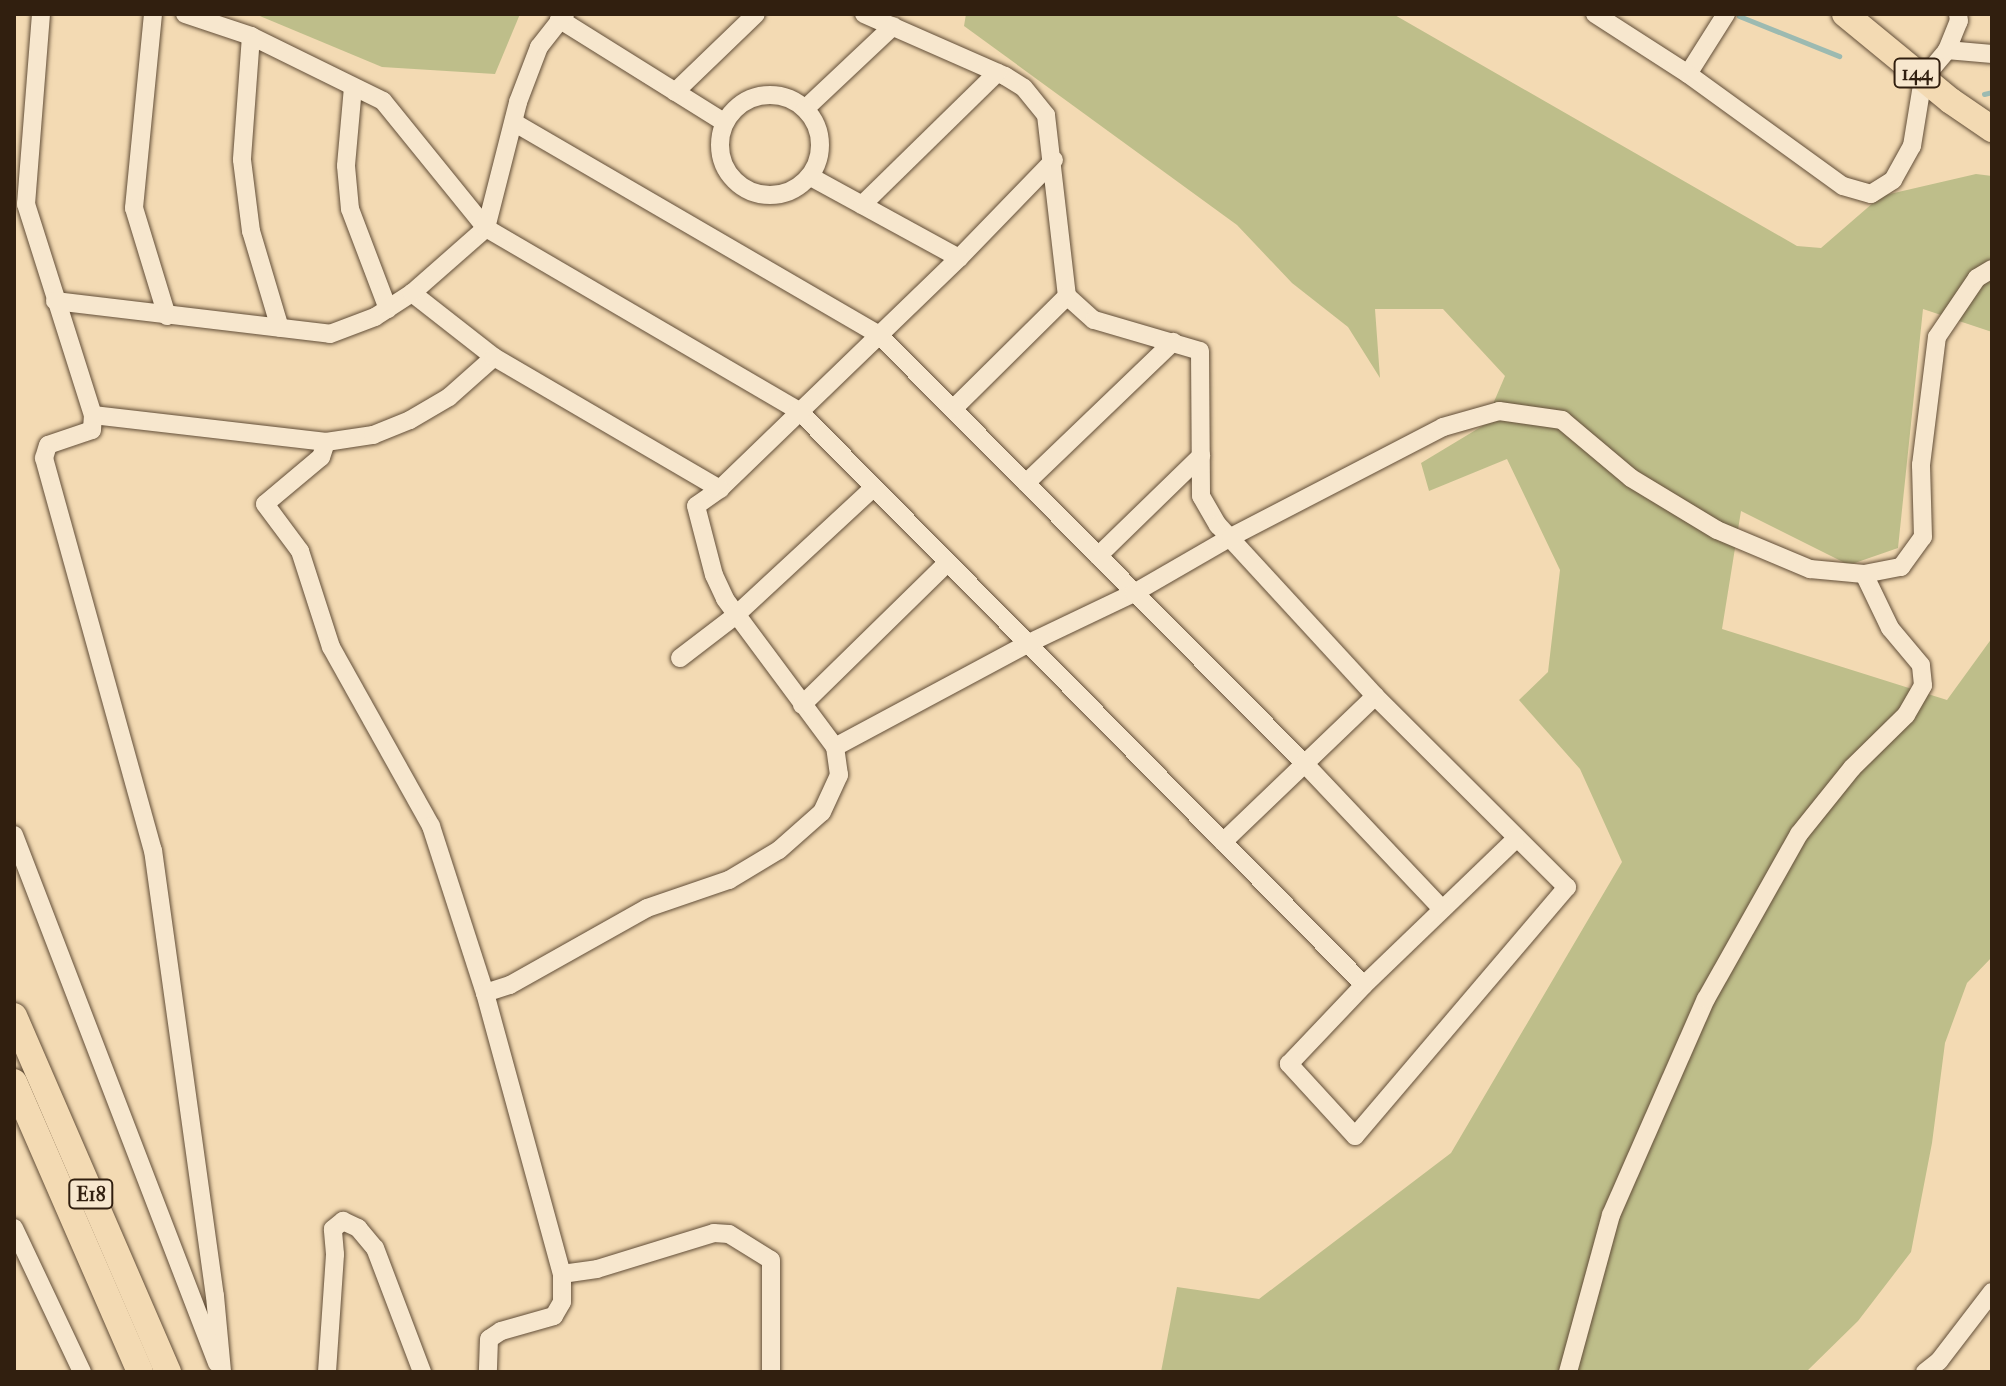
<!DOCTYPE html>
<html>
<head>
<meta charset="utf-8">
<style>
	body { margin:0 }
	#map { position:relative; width:2006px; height:1386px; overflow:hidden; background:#f3dab3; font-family:"IM FELL French Canon",serif }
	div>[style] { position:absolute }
	.green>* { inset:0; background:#bebe8a }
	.stream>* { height:5px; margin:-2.5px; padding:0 2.5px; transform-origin:2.5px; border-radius:2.5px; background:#9cbab1 }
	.roads { filter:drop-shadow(0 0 2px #624e38) drop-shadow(0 0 2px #624e38) }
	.minor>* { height:18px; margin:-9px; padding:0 9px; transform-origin:9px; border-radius:9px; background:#f7e7ce }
	.minor>.ring { margin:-9px; padding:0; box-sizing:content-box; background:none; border:18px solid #f7e7ce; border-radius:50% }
	.highway>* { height:26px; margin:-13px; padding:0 13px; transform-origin:13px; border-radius:13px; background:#f3dab3 }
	span { translate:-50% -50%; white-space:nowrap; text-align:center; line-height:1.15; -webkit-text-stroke:6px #f7e7ce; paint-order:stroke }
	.shield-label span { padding:2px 6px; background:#f7e7ce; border:2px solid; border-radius:6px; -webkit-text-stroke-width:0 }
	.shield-label { font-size:20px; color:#311f0f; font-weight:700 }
	.frame { position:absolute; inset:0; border:16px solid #311f0f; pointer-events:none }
</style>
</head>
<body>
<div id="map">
	<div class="green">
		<div style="clip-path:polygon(255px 14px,520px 14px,495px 74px,382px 67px)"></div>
		<div style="clip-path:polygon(966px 14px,1393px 14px,1797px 246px,1821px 248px,1881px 196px,1976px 174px,1992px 176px,1992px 332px,1923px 309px,1898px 548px,1849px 565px,1741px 511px,1722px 629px,1947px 700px,1992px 638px,1992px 957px,1967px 983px,1945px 1043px,1932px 1143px,1911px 1252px,1858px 1321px,1806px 1372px,1161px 1372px,1177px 1287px,1259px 1299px,1451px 1153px,1622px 862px,1580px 769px,1519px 700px,1548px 672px,1560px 570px,1507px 459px,1429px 491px,1421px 463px,1484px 425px,1505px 376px,1443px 309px,1375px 309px,1380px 378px,1348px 327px,1292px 283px,1237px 225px,964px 26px)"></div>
	</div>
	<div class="stream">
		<div style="left:1739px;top:16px;width:108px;rotate:21.8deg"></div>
		<div style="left:1984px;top:94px;width:8px;rotate:-14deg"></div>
	</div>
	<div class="roads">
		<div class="minor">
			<div style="left:41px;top:14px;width:191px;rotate:94.5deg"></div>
			<div style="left:26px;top:204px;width:221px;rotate:72.4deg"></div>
			<div style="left:93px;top:415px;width:235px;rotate:6.6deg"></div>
			<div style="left:326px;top:442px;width:48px;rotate:-8.5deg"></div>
			<div style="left:373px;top:435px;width:40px;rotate:-22deg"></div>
			<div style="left:410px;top:420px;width:45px;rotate:-30.5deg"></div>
			<div style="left:449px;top:397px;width:60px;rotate:-41.6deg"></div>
			<div style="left:153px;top:14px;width:195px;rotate:95.6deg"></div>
			<div style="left:134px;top:208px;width:113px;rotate:73deg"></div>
			<div style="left:185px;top:14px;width:70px;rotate:18.4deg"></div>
			<div style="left:251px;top:36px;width:147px;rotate:26.2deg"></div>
			<div style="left:383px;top:101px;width:164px;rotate:51deg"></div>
			<div style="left:486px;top:228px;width:363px;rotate:30.3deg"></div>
			<div style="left:799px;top:411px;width:805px;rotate:45.45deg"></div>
			<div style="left:864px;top:14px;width:154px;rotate:23.7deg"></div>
			<div style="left:1005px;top:76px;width:22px;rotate:32deg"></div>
			<div style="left:1024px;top:88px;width:35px;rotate:51deg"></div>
			<div style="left:1046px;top:115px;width:182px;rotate:83.4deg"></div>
			<div style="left:1067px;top:296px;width:36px;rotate:42deg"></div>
			<div style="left:1094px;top:320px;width:110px;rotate:16.3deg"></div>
			<div style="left:1200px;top:351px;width:145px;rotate:89.6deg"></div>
			<div style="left:1201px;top:496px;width:34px;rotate:60deg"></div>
			<div style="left:1218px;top:525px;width:232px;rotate:47.4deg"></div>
			<div style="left:1375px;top:696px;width:271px;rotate:44.9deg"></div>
			<div style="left:1567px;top:887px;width:327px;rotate:130.4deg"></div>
			<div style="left:1355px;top:1136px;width:98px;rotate:-132.5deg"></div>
			<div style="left:1289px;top:1064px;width:109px;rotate:-46.5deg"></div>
			<div style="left:1364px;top:985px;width:212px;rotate:-43.9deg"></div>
			<div style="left:1595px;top:14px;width:111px;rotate:32.8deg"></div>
			<div style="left:1688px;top:74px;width:71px;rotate:-57.7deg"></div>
			<div style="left:559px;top:19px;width:195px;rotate:32deg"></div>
			<div style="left:251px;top:36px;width:124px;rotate:94.2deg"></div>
			<div style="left:242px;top:160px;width:72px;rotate:82.8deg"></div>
			<div style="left:251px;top:231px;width:101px;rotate:73.4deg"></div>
			<div style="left:1947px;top:50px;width:45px;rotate:5.1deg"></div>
			<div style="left:1688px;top:74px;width:191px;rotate:35.9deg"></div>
			<div style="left:1843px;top:186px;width:29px;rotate:16deg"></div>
			<div style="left:1871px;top:194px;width:26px;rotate:-32deg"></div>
			<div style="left:1893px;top:180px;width:39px;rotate:-61deg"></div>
			<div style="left:1912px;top:146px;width:68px;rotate:-80.7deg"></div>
			<div style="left:1923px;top:79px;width:38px;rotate:-50deg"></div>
			<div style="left:1947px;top:50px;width:31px;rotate:-68deg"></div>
			<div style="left:1959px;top:21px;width:7px;rotate:-98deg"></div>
			<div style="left:353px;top:87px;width:79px;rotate:95.1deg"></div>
			<div style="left:346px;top:166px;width:43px;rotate:84.7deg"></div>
			<div style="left:350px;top:209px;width:107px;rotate:69.2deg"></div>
			<div style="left:675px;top:92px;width:112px;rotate:-43.9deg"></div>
			<div class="ring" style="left:720px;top:95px;width:82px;height:82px"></div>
			<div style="left:805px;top:109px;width:121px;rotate:-43.3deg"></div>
			<div style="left:515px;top:123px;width:420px;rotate:30.2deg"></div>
			<div style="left:878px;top:334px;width:605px;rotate:45.2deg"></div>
			<div style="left:1304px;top:763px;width:201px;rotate:46.6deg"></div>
			<div style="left:1054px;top:160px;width:136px;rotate:134.1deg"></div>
			<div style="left:959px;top:258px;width:332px;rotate:136deg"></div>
			<div style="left:720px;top:489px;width:29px;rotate:145deg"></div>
			<div style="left:696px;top:506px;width:71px;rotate:75.4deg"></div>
			<div style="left:714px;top:575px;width:26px;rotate:65deg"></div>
			<div style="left:725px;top:599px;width:184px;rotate:53.4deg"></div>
			<div style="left:835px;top:747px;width:218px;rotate:-28.2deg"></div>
			<div style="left:1027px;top:644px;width:119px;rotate:-25.5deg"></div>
			<div style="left:1134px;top:593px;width:112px;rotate:-30deg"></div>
			<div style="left:1231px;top:537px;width:239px;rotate:-27.4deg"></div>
			<div style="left:1443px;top:427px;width:58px;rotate:-15.9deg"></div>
			<div style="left:1499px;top:411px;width:64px;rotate:8.1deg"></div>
			<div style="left:1562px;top:420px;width:90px;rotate:40deg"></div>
			<div style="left:1631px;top:478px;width:100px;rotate:31.2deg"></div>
			<div style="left:1717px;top:530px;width:101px;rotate:22.8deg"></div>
			<div style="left:1810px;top:569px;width:54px;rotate:5.3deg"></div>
			<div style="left:1864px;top:574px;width:38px;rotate:-11deg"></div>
			<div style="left:1901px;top:567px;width:37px;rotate:-54deg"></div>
			<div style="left:1923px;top:537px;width:72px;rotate:-91.6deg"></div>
			<div style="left:1921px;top:465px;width:129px;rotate:-82.9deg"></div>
			<div style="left:1937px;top:337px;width:71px;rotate:-55.9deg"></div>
			<div style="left:1977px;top:278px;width:17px;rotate:-31deg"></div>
			<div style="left:811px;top:177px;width:169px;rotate:28.7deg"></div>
			<div style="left:862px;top:205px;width:189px;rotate:-44.4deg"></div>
			<div style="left:412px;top:293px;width:104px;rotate:38deg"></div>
			<div style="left:494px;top:357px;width:262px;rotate:30.3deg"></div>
			<div style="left:55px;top:301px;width:277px;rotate:6.8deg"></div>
			<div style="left:330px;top:334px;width:48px;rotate:-20.7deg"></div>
			<div style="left:375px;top:317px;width:44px;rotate:-33deg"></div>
			<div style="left:412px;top:293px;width:98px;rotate:-41.3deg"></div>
			<div style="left:486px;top:228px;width:130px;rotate:-75.7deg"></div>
			<div style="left:518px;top:102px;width:59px;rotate:-69.1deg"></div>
			<div style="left:539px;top:47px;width:42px;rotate:-51.8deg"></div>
			<div style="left:953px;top:409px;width:161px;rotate:-44.7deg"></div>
			<div style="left:93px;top:415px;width:15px;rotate:94deg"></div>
			<div style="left:92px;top:430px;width:46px;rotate:161.2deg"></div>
			<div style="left:48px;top:445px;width:14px;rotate:107deg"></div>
			<div style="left:44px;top:458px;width:407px;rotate:74.5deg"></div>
			<div style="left:153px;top:850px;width:450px;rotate:82.1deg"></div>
			<div style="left:215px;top:1296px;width:76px;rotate:84.7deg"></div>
			<div style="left:326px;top:442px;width:16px;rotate:108deg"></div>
			<div style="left:321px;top:457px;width:73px;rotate:140deg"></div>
			<div style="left:265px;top:504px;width:59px;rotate:53.3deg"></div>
			<div style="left:300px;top:551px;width:101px;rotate:72.1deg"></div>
			<div style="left:331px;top:647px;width:205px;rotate:60.8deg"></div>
			<div style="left:431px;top:826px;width:176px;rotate:72.1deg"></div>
			<div style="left:485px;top:993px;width:291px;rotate:74.7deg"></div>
			<div style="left:562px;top:1274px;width:28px;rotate:90deg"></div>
			<div style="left:562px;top:1302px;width:16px;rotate:120deg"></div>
			<div style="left:554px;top:1316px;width:55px;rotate:164.2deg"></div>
			<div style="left:501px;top:1331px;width:14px;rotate:146deg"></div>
			<div style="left:489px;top:1339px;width:33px;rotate:92deg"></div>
			<div style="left:1026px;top:483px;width:204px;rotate:-43.8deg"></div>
			<div style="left:1098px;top:556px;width:144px;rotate:-44.2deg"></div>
			<div style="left:680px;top:658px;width:71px;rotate:-37.5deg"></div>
			<div style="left:736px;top:615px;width:188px;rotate:-42.8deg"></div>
			<div style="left:802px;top:705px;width:203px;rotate:-44.4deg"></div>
			<div style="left:14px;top:835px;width:566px;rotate:68.97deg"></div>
			<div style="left:1223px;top:842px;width:211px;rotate:-43.8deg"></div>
			<div style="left:485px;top:993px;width:26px;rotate:-18deg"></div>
			<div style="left:510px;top:985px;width:157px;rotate:-29.3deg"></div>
			<div style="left:647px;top:908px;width:87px;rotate:-18.9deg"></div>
			<div style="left:729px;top:880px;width:58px;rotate:-31deg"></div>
			<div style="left:779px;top:850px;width:57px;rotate:-41.5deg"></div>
			<div style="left:822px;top:812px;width:41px;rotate:-65.3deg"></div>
			<div style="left:839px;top:775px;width:28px;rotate:-98deg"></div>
			<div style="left:14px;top:1228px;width:159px;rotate:64.7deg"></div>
			<div style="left:562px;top:1274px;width:35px;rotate:-8deg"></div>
			<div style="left:597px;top:1269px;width:122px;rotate:-17.1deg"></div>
			<div style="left:714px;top:1233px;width:15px;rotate:4deg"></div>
			<div style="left:729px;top:1234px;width:49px;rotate:31.8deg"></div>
			<div style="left:771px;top:1260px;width:112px;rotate:90deg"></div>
			<div style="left:327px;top:1372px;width:118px;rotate:-86.1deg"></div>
			<div style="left:335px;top:1254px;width:25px;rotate:-95deg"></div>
			<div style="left:333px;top:1229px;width:13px;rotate:-39deg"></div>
			<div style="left:343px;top:1221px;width:17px;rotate:25deg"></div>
			<div style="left:358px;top:1228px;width:26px;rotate:50deg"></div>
			<div style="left:375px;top:1248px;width:133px;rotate:69.2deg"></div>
			<div style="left:1568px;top:1372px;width:163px;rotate:-74.7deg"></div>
			<div style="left:1611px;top:1215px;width:236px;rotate:-66.3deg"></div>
			<div style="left:1706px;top:999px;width:189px;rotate:-60.6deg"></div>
			<div style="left:1799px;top:834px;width:85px;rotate:-51.2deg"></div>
			<div style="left:1852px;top:768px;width:76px;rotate:-44.5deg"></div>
			<div style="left:1906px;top:715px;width:34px;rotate:-60deg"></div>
			<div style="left:1923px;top:685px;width:20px;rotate:-96deg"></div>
			<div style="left:1921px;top:665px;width:48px;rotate:-130deg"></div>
			<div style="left:1890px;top:628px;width:60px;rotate:-115.7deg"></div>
			<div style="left:1925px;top:1372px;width:18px;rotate:-38deg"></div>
			<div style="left:1939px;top:1361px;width:87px;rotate:-52.5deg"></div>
		</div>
		<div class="highway">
			<div style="left:1845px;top:14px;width:137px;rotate:39.4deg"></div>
			<div style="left:1951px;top:101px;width:50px;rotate:34.3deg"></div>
			<div style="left:14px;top:1016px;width:388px;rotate:66.6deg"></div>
			<div style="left:14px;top:1082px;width:316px;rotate:66.5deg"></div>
		</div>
	</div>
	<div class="shield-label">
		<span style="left:1917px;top:73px">144</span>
		<span style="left:91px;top:1194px">E18</span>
	</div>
	<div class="frame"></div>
</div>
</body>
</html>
